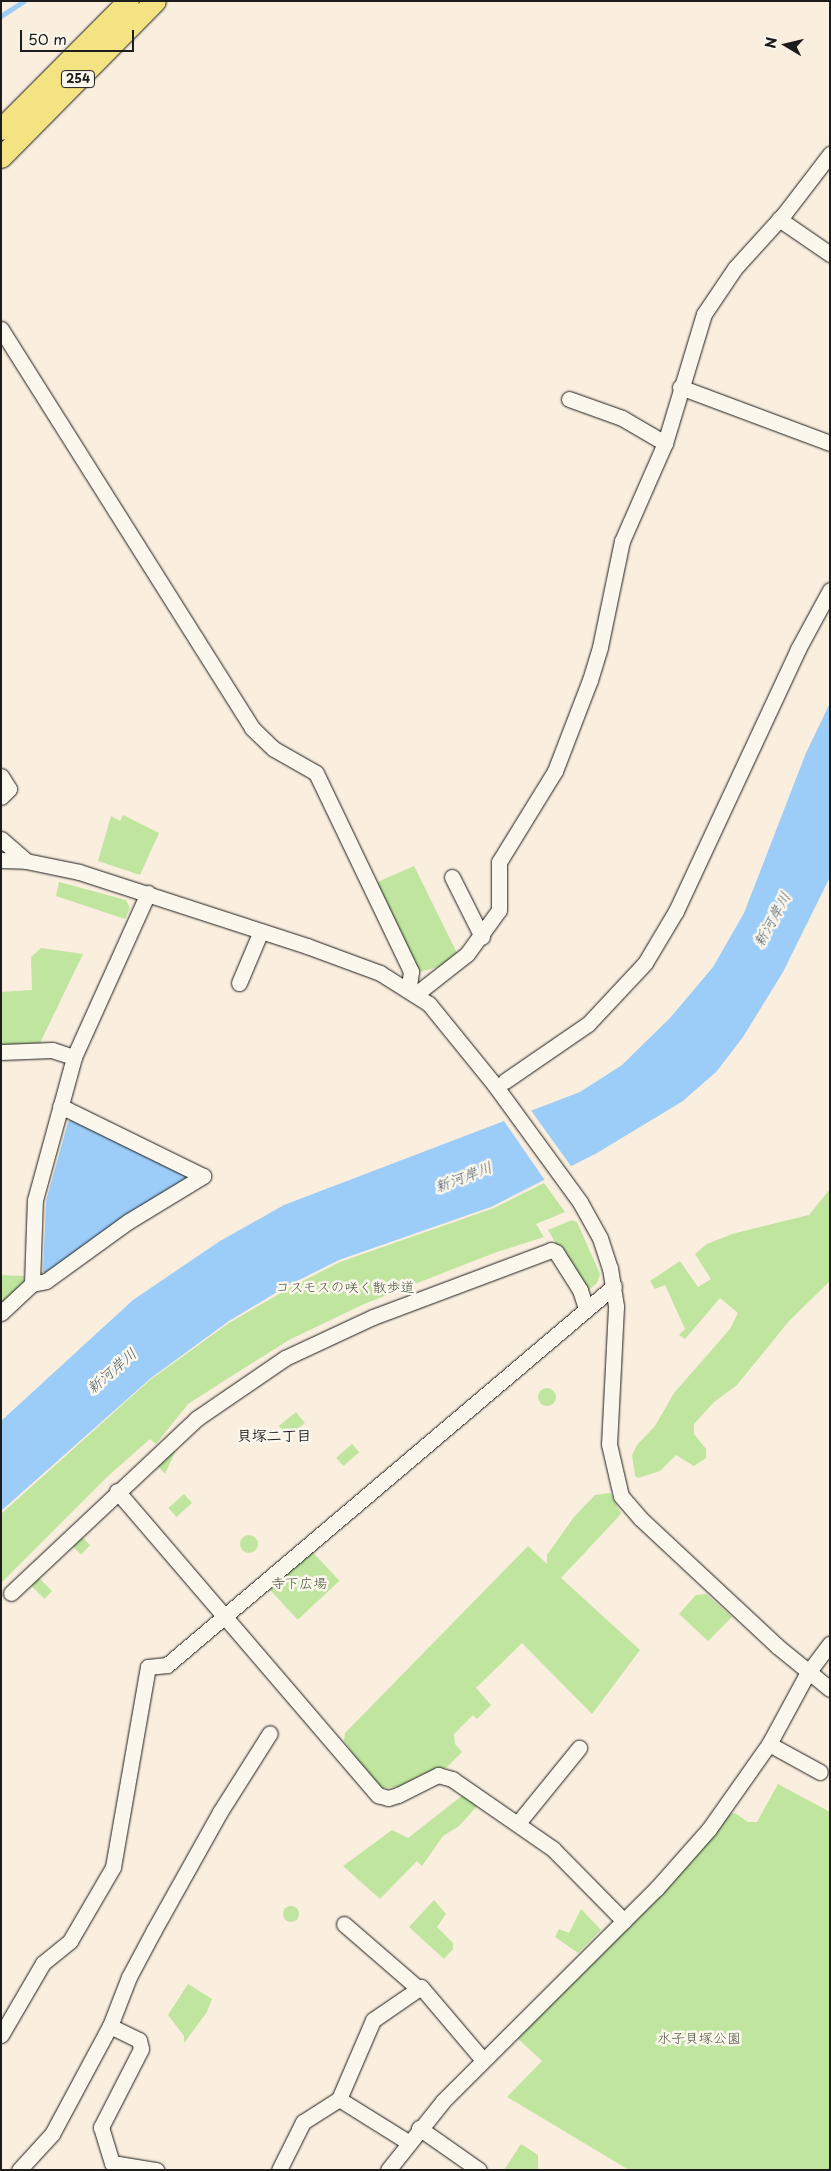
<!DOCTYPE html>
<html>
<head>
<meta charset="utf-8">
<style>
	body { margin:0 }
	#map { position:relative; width:831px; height:2171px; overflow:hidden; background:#faeede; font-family:"Playpen Sans","Klee One",sans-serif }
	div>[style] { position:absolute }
	.green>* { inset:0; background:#bfe59f; transform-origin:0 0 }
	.round { border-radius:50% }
	.water>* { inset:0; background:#9cccf8 }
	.pier>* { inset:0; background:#faeede }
	.stream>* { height:4.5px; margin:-2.25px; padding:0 2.25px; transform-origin:2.25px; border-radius:2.25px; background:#9cccf8 }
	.roads { filter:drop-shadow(0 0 1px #1c1c1c) drop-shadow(0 0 1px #1c1c1c) }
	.minor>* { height:15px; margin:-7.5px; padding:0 7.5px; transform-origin:7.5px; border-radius:7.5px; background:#fbf7ec }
	.highway>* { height:21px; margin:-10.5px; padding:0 10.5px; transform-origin:10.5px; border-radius:10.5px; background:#f4e382 }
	span { translate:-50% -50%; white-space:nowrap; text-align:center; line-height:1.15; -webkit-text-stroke:5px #fbf7ec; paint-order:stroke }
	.shield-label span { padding:1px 4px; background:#fbf7ec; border:1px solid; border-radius:4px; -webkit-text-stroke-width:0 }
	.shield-label { font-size:12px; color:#1c1c1c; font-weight:700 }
	.park-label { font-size:14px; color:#4d5843 }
	.water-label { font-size:15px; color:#495a69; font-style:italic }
	.neighbourhood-label { font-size:15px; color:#1c1c1c; font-weight:700 }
	.frame { position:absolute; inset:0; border:2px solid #1c1c1c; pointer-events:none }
	.north { position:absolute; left:761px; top:20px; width:50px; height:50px; -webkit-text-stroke:4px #fbf7ec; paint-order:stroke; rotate:279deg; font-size:14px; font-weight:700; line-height:20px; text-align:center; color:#1c1c1c }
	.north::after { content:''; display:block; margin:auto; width:18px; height:22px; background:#1c1c1c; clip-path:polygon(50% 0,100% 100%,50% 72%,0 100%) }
	.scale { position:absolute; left:20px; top:30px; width:114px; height:22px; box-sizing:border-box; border:2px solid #1c1c1c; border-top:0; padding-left:6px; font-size:15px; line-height:18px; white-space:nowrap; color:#1c1c1c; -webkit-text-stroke:4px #fbf7ec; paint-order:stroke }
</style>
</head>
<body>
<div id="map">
	<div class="green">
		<div style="clip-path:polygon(123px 815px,159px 833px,140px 875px,98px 861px,111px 816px,120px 821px)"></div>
		<div style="clip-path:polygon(414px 866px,457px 953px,442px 966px,419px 972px,373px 884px)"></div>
		<div style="clip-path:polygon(59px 882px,126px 900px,130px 908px,125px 919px,56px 896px)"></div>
		<div style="clip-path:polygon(41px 948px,83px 954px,40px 1043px,1px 1046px,1px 992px,32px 990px,31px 957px)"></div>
		<div style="clip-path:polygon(544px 1183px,565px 1212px,536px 1224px,544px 1237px,494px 1253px,364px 1304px,289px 1340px,238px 1372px,188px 1404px,156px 1444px,150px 1439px,108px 1476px,1px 1583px,1px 1514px,150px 1380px,229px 1323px,291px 1287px,340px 1262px,494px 1208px)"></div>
		<div style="clip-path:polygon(830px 1189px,830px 1281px,789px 1321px,737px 1385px,714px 1402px,694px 1424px,694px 1434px,706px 1449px,706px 1458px,694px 1466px,676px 1455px,660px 1471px,638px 1478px,635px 1476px,632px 1455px,637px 1445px,655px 1426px,674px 1393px,730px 1329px,738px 1313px,720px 1298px,685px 1339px,679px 1335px,685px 1329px,665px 1285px,655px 1289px,650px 1281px,680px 1261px,698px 1287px,711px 1279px,695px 1254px,707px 1244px,732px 1234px,809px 1215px)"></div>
		<div style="clip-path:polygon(572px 1220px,577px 1222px,600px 1274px,597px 1283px,585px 1293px,548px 1230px)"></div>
		<div style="clip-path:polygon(1px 1275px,24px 1276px,23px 1296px,1px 1316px)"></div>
		<div class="round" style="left:538px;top:1388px;width:18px;height:18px"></div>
		<div style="left:296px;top:1412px;width:14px;height:22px;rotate:51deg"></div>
		<div style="left:352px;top:1444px;width:11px;height:21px;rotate:49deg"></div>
		<div style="clip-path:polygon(172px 1450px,175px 1452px,165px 1474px,156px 1464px)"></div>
		<div style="clip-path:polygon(610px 1493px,621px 1514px,561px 1578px,640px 1650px,592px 1714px,522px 1643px,476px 1688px,491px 1705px,477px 1719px,473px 1715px,454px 1734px,455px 1744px,462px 1752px,446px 1768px,423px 1774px,399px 1787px,382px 1788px,370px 1777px,344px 1741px,345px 1733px,528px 1546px,547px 1564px,547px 1555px,574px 1517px,595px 1495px)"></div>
		<div style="left:184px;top:1494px;width:12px;height:21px;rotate:48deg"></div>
		<div class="round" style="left:240px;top:1535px;width:18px;height:18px"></div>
		<div style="left:81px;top:1536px;width:13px;height:13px;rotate:45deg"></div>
		<div style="left:306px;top:1545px;width:49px;height:57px;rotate:47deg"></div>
		<div style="left:38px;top:1577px;width:20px;height:11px;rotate:45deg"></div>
		<div style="clip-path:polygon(706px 1594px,732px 1617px,708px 1641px,679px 1614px,696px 1595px)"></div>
		<div style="clip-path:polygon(778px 1784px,830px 1812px,830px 2170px,629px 2170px,507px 2097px,542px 2061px,514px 2035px,686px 1867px,725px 1816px,735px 1813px,748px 1822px,757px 1822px)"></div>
		<div style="clip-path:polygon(463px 1795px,479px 1804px,459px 1826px,443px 1836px,422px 1866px,417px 1861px,380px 1899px,343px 1866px,392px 1830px,408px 1838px)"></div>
		<div style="clip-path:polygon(434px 1900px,446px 1914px,437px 1927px,453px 1943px,453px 1949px,444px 1959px,409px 1927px)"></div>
		<div class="round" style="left:283px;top:1906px;width:16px;height:16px"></div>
		<div style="clip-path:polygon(581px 1909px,601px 1930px,578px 1953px,555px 1937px,559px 1929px,569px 1933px)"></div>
		<div style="clip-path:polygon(188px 1984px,212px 1999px,207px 2012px,184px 2043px,184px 2036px,168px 2015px)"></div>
		<div style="clip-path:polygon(521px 2144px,538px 2155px,538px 2170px,504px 2170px)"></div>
	</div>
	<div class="water">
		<div style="clip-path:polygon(830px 703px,830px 877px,783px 972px,743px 1037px,717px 1071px,683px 1101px,597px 1153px,491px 1207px,339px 1260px,289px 1285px,229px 1321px,151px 1378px,1px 1511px,1px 1421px,133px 1300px,220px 1241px,284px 1205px,580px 1092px,622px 1065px,670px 1018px,713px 967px,744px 913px,806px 753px)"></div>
		<div style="clip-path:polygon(74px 1118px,189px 1172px,189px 1179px,122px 1219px,46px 1273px,43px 1272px,46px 1201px,68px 1122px)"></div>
	</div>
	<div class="pier">
		<div style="clip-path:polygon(530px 1109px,573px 1169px,546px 1182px,502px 1118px)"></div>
	</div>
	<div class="stream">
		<div style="left:1px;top:16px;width:27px;rotate:-33deg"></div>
	</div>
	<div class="roads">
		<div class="minor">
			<div style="left:779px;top:219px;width:62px;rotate:34.5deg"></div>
			<div style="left:1px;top:329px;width:471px;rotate:57.8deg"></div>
			<div style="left:252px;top:728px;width:30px;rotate:44deg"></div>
			<div style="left:274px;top:749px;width:48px;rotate:29.7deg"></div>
			<div style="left:316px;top:773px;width:220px;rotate:64.4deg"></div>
			<div style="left:411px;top:971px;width:17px;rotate:97deg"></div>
			<div style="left:680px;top:387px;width:160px;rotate:20.5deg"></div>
			<div style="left:569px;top:399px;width:56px;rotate:19.7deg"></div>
			<div style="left:622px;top:418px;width:50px;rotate:30.2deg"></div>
			<div style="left:1px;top:776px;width:15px;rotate:58deg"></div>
			<div style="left:9px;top:789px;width:11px;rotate:135deg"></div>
			<div style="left:1px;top:839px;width:33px;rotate:41deg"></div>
			<div style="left:1px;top:860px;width:25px;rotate:2deg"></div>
			<div style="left:26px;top:861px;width:54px;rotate:11.7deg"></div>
			<div style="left:79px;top:872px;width:240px;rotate:18deg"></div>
			<div style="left:307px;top:946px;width:78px;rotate:20.3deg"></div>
			<div style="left:380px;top:973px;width:58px;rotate:32.3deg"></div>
			<div style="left:429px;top:1004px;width:103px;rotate:50.9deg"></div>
			<div style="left:494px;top:1084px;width:146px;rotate:53.9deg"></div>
			<div style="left:580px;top:1202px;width:41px;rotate:60.9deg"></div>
			<div style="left:600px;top:1238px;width:32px;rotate:72deg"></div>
			<div style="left:610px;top:1268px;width:39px;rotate:81deg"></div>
			<div style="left:616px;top:1307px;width:137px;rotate:92.9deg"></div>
			<div style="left:609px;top:1444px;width:53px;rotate:77deg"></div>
			<div style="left:621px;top:1496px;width:30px;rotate:49deg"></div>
			<div style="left:641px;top:1519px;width:186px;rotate:43deg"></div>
			<div style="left:777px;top:1646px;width:68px;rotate:39.1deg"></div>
			<div style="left:452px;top:877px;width:67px;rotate:63.4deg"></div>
			<div style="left:239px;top:983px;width:56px;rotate:-67.1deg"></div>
			<div style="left:416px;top:994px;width:65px;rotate:-38.1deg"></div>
			<div style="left:467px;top:954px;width:54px;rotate:-54deg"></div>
			<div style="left:499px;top:910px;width:48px;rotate:-90deg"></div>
			<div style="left:499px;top:862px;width:107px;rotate:-58.4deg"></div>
			<div style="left:555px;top:771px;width:97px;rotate:-69deg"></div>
			<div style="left:590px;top:680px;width:34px;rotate:-73deg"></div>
			<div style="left:600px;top:647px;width:108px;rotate:-78.3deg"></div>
			<div style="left:622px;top:541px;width:107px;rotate:-66.3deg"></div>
			<div style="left:665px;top:443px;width:135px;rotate:-73.2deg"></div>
			<div style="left:704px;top:314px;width:55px;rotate:-56deg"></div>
			<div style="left:735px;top:268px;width:73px;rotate:-47.8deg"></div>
			<div style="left:784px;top:214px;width:76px;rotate:-52.5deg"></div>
			<div style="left:1px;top:1052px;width:51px;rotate:-2.2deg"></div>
			<div style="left:52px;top:1050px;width:23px;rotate:18deg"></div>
			<div style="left:505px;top:1081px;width:101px;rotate:-34.5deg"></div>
			<div style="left:588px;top:1024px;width:83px;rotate:-46.9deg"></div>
			<div style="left:645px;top:963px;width:61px;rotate:-59.2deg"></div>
			<div style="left:676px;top:911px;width:289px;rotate:-65deg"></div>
			<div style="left:798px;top:649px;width:67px;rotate:-61.5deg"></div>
			<div style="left:32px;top:1284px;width:14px;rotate:-12deg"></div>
			<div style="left:46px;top:1281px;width:102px;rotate:-35.9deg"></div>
			<div style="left:129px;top:1221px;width:87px;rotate:-31.3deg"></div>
			<div style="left:203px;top:1176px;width:159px;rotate:-153.9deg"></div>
			<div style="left:1px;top:1313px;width:42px;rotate:-43.1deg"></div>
			<div style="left:32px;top:1284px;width:84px;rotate:-88deg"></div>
			<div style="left:35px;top:1200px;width:148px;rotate:-74.7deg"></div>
			<div style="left:74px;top:1057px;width:180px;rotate:-65.7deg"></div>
			<div style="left:117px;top:1491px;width:401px;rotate:49.4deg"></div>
			<div style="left:378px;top:1795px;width:10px;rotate:17deg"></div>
			<div style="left:388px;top:1798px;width:10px;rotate:-17deg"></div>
			<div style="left:398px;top:1795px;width:45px;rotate:-26.6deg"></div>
			<div style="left:438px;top:1775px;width:15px;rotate:16deg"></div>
			<div style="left:452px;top:1779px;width:123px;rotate:34.7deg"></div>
			<div style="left:553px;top:1849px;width:101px;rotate:45.4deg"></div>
			<div style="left:11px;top:1593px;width:254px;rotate:-43.2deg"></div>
			<div style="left:196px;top:1419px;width:108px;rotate:-34.4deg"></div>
			<div style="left:285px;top:1358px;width:97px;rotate:-25deg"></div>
			<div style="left:373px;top:1317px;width:190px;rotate:-20.6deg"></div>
			<div style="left:551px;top:1250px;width:5px;rotate:22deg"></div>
			<div style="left:556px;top:1252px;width:45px;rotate:57.7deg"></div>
			<div style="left:580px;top:1290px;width:20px;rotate:72deg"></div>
			<div style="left:769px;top:1744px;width:58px;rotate:28.8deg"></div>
			<div style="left:518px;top:1823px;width:97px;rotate:-50.9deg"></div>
			<div style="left:344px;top:1924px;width:99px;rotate:40.9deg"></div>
			<div style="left:110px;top:2026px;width:32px;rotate:26deg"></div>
			<div style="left:139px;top:2040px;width:9px;rotate:77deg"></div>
			<div style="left:141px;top:2049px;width:88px;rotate:117.1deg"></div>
			<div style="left:101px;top:2127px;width:38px;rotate:73deg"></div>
			<div style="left:112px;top:2163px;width:45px;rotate:9deg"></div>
			<div style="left:1px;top:2035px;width:83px;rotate:-59.7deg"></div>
			<div style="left:43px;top:1963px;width:35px;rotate:-39deg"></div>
			<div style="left:70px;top:1941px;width:86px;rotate:-59.8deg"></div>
			<div style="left:113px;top:1867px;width:203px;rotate:-80.1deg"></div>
			<div style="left:148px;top:1667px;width:19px;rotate:-6deg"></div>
			<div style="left:167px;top:1665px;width:586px;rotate:-40.29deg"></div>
			<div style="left:339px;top:2099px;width:81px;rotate:31.9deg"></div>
			<div style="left:419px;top:2128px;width:73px;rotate:35deg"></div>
			<div style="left:19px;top:2170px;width:49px;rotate:-47.5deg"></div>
			<div style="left:52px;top:2134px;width:123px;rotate:-61.8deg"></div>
			<div style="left:110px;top:2026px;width:53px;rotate:-68.8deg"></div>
			<div style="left:129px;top:1977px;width:53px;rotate:-62deg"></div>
			<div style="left:154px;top:1930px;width:135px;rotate:-60.8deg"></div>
			<div style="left:220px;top:1812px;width:93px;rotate:-57.7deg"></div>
			<div style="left:279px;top:2170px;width:54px;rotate:-63.4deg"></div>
			<div style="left:303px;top:2122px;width:43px;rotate:-32.6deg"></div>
			<div style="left:339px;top:2099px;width:86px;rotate:-66.7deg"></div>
			<div style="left:373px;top:2020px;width:58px;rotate:-34.5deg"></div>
			<div style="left:421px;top:1987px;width:96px;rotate:49.7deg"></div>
			<div style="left:388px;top:2170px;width:88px;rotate:-51.4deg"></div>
			<div style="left:443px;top:2101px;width:301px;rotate:-44.9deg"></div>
			<div style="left:656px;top:1889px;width:80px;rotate:-48.5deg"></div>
			<div style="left:709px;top:1829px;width:104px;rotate:-54.8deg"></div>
			<div style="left:769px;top:1744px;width:80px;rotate:-61.5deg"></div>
			<div style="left:807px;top:1674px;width:38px;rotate:-53deg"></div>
		</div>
		<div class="highway">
			<div style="left:1px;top:129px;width:180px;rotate:-45.2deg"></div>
			<div style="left:1px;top:157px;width:219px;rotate:-45.4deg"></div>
		</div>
	</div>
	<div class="shield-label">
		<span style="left:78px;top:79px">254</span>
	</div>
	<div class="park-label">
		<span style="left:345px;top:1287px">コスモスの咲く散歩道</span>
		<span style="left:299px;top:1583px">寺下広場</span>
		<span style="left:699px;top:2038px">水子貝塚公園</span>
	</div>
	<div class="water-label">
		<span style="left:771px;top:919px;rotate:-61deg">新河岸川</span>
		<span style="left:463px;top:1176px;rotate:-21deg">新河岸川</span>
		<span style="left:111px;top:1370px;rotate:-41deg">新河岸川</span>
	</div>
	<div class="neighbourhood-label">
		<span style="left:274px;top:1435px">貝塚二丁目</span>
	</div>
	<div class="frame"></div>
	<div class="north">N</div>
	<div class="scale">50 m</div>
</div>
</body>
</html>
